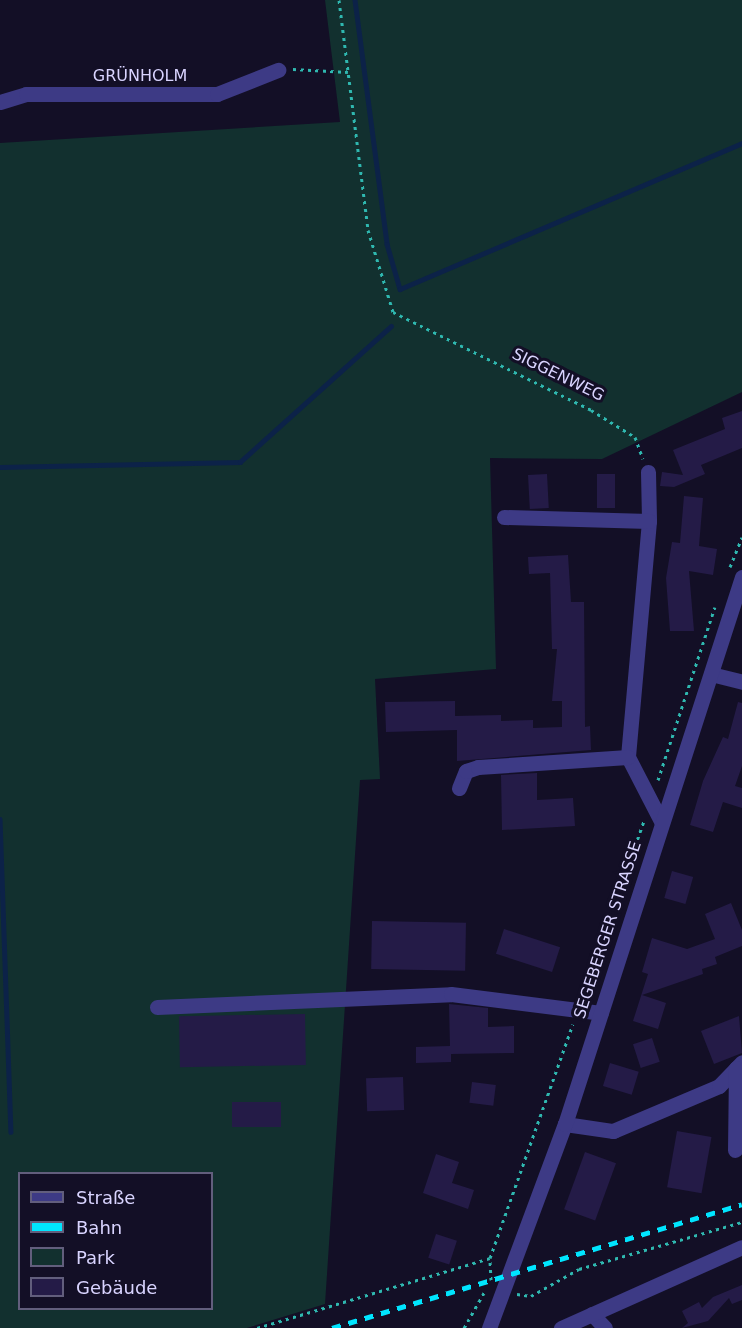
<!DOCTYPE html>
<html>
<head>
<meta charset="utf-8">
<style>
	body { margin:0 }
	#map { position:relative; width:742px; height:1328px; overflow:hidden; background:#130f26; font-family:"DejaVu Sans",sans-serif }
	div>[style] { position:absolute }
	.green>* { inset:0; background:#12302f }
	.stream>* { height:4.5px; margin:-2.25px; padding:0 2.25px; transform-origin:2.25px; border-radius:2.25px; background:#0c2248 }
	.building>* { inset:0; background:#241b47; transform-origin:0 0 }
	.path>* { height:3px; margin-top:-1.5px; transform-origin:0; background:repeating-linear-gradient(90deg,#2fb8b0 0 3px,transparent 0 7.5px) }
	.minor>* { height:15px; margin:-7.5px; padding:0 7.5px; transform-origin:7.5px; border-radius:7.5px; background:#3d3a85 }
	.rail>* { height:4.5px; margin-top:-2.25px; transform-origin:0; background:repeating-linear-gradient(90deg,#00e5ff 0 9px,transparent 0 17px) }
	span { translate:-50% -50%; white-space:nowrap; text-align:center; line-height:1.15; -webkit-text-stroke:6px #130f26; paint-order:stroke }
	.street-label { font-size:16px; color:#d9d4ff }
	.legend { position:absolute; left:18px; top:1172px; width:195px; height:138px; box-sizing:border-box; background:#130f26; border:2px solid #625e7d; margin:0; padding:8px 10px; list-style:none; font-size:18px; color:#d9d4ff }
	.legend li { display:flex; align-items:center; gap:12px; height:30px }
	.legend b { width:30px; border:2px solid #625e7d }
</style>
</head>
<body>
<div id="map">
	<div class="green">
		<div style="clip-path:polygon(evenodd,325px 0,742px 0,742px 392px,602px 459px,490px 458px,496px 669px,375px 679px,380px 779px,360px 780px,325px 1304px,247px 1328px,0 1328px,0 143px,340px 122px,325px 0,20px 1174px,212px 1174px,212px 1308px,20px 1308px,20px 1174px)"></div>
	</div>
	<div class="stream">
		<div style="left:355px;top:0;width:246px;rotate:82.5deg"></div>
		<div style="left:387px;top:244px;width:47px;rotate:73.9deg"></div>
		<div style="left:400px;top:289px;width:372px;rotate:-23.1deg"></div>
		<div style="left:0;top:467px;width:240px;rotate:-1.2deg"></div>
		<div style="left:240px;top:462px;width:203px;rotate:-42deg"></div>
		<div style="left:0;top:819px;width:313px;rotate:88deg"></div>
	</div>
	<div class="building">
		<div style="clip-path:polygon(742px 411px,742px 448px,701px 465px,705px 474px,674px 487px,660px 486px,662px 472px,683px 475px,673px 450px,725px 429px,722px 418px)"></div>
		<div style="left:547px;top:474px;width:34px;height:19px;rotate:87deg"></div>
		<div style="left:597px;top:474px;width:18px;height:34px"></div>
		<div style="clip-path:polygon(684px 496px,703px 498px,699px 546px,717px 549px,713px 575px,689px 571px,694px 631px,670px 631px,666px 578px,672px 542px,680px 543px)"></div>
		<div style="clip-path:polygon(568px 555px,571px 602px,584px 602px,585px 727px,590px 726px,591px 750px,457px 761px,457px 730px,386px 732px,385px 702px,455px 701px,455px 716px,501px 715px,501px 721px,533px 720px,533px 728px,562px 727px,562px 701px,552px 701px,557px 649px,552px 649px,550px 573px,529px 574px,528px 557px)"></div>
		<div style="clip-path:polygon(738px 702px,742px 703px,742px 766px,735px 786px,742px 788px,742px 808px,723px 802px,713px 832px,690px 825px,703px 781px,723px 737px,728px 739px)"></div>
		<div style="clip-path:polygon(537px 773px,537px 800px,573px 798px,575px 826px,502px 830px,501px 775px)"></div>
		<div style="left:672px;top:871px;width:22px;height:28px;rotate:16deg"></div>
		<div style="clip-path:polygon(731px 903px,742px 930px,742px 946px,715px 957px,717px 964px,702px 969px,703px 974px,642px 995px,666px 1003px,658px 1029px,633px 1021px,648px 974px,642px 972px,652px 938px,687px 949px,715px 939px,705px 914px)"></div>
		<div style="left:372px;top:921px;width:94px;height:48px;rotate:1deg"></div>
		<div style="left:504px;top:929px;width:59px;height:26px;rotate:18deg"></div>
		<div style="clip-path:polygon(449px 1004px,488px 1008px,488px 1027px,514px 1026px,514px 1053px,451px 1054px,451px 1062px,416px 1063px,416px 1047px,450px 1046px)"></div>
		<div style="left:305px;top:1014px;width:51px;height:126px;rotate:89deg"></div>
		<div style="clip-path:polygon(739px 1016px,742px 1053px,714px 1064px,701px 1031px)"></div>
		<div style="left:652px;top:1038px;width:25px;height:20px;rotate:72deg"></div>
		<div style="left:610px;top:1063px;width:30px;height:24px;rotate:17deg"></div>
		<div style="left:403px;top:1077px;width:33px;height:37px;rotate:88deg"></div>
		<div style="left:472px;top:1082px;width:24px;height:21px;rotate:7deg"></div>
		<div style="left:281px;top:1102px;width:25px;height:49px;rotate:90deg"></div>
		<div style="left:677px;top:1131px;width:35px;height:57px;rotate:10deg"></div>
		<div style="left:585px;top:1152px;width:33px;height:61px;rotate:20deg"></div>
		<div style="clip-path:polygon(436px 1154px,459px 1162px,452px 1183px,474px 1190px,468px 1209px,423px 1193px)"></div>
		<div style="left:436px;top:1234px;width:22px;height:25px;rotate:18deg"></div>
		<div style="clip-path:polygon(742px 1285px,742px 1300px,732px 1304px,729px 1298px,708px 1321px,682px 1328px,688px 1323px,682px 1311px,699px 1302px,702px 1308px,713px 1297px)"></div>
	</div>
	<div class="path">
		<div style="left:339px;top:0;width:232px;rotate:82.8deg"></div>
		<div style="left:368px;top:230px;width:86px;rotate:73deg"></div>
		<div style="left:393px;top:312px;width:221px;rotate:26.3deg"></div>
		<div style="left:591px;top:410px;width:52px;rotate:31.5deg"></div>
		<div style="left:635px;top:437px;width:23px;rotate:70deg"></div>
		<div style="left:293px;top:69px;width:55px;rotate:3.1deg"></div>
		<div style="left:730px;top:567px;width:32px;rotate:-68deg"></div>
		<div style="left:658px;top:780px;width:182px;rotate:-71.8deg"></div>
		<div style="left:583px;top:995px;width:184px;rotate:-70.7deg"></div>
		<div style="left:491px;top:1280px;width:22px;rotate:-93deg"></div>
		<div style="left:490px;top:1258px;width:248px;rotate:-70.5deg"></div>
		<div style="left:517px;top:1294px;width:14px;rotate:8deg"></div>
		<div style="left:531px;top:1296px;width:55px;rotate:-29.4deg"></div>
		<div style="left:579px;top:1269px;width:170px;rotate:-16.1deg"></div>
		<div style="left:257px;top:1328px;width:243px;rotate:-16.7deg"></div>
		<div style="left:464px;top:1328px;width:43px;rotate:-60.4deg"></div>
	</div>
	<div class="minor">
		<div style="left:0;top:102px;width:27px;rotate:-17deg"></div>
		<div style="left:26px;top:94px;width:191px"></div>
		<div style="left:217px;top:94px;width:66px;rotate:-21.5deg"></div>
		<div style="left:648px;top:472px;width:49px;rotate:88.8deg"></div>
		<div style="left:649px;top:521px;width:237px;rotate:95.1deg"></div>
		<div style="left:628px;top:757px;width:72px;rotate:62.7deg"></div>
		<div style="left:504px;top:517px;width:145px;rotate:1.6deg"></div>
		<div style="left:711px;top:674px;width:32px;rotate:14deg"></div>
		<div style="left:459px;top:788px;width:18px;rotate:-68deg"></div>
		<div style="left:466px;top:771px;width:13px;rotate:-18deg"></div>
		<div style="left:478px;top:767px;width:150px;rotate:-3.8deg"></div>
		<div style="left:157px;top:1007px;width:294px;rotate:-2.5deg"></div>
		<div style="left:451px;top:994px;width:151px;rotate:7.2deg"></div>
		<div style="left:565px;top:1124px;width:49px;rotate:8.3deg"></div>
		<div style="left:613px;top:1131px;width:115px;rotate:-23deg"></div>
		<div style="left:719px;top:1086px;width:33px;rotate:-46deg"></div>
		<div style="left:735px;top:1150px;width:82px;rotate:-89.3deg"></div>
		<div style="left:592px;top:1314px;width:19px;rotate:47deg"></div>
		<div style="left:489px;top:1328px;width:218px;rotate:-69.6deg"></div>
		<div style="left:565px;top:1124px;width:575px;rotate:-72.07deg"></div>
		<div style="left:561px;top:1328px;width:198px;rotate:-24.1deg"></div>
	</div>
	<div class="rail">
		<div style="left:332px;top:1328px;width:428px;rotate:-16.8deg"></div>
	</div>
	<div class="street-label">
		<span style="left:140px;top:76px">GRÜNHOLM</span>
		<span style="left:558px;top:375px;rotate:26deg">SIGGENWEG</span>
		<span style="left:608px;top:930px;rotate:-72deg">SEGEBERGER STRASSE</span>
	</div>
	<ul class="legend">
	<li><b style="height:8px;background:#3d3a85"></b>Straße</li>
	<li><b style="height:8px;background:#00e5ff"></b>Bahn</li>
	<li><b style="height:16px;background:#12302f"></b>Park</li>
	<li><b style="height:16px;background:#241b47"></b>Gebäude</li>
	</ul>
</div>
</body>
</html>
